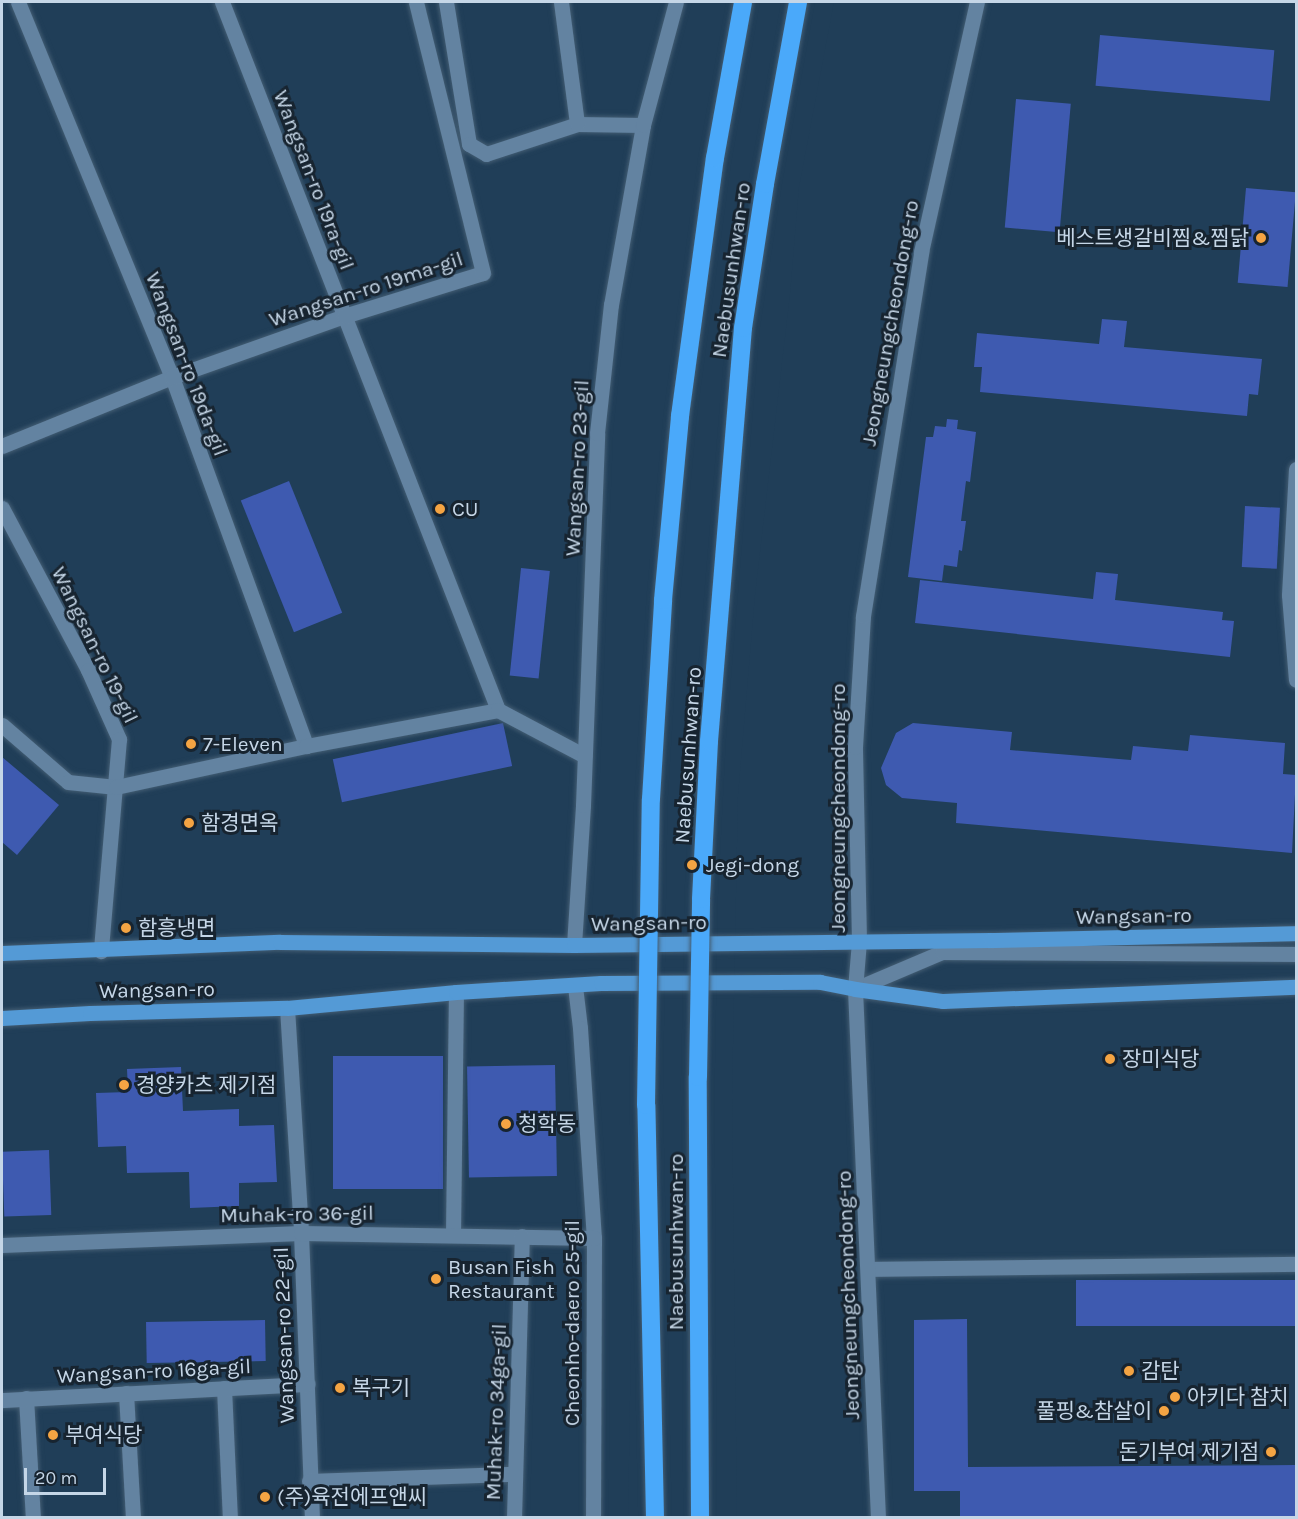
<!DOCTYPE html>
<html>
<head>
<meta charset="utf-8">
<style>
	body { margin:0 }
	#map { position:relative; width:1298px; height:1519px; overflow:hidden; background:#203e58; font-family:Karla,"Noto Sans KR",sans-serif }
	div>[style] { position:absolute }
	.pier>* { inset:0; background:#203e58 }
	.building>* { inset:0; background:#3e5ab0; transform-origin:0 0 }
	.roads { filter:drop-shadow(0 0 2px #435d73) drop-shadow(0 0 2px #435d73) }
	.minor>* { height:15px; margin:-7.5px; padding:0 7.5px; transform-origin:7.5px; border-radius:7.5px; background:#6383a1 }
	.major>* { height:15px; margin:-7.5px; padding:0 7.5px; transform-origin:7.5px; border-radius:7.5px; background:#549ad6 }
	.bridges { filter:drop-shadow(0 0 2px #435d73) drop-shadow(0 0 2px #435d73) }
	.highway-bridge>* { height:18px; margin:-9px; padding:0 9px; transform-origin:9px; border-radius:9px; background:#4aa9fa }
	.dots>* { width:16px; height:16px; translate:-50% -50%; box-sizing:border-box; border:3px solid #172430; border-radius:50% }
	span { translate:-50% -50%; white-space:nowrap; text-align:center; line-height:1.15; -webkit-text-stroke:6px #172430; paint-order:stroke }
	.street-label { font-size:21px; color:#c5d6e7 }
	.poi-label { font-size:21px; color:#c5d6e7 }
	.right { translate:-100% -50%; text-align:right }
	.left { translate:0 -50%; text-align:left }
	.frame { position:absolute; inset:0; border:3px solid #c5d6e7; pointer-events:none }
	.scale { position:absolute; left:24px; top:1468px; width:82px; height:27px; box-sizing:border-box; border:3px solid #c5d6e7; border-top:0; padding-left:8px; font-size:18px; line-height:21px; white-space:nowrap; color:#c5d6e7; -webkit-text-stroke:4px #172430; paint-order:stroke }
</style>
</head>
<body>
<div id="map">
	<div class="pier">
		<div style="clip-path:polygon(731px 2px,834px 2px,799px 187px,790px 294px,755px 595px,738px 795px,732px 1096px,737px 1518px,628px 1517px,639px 865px,648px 613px,701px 173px)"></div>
	</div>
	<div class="building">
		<div style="left:1100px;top:35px;width:175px;height:51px;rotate:5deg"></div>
		<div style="left:1016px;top:99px;width:55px;height:129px;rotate:5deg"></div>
		<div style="left:1246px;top:188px;width:50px;height:95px;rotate:5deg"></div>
		<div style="clip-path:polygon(1102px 319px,1127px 321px,1124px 347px,1262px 359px,1258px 395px,1249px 394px,1247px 416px,980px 392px,982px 367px,974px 367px,977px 333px,1099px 344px)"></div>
		<div style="clip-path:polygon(947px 419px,958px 420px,957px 429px,976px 432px,970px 482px,966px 481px,961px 521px,966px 521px,962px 551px,959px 550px,957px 567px,944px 565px,942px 581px,908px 577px,926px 437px,933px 437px,935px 426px,946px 427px)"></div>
		<div style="left:289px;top:481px;width:142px;height:52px;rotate:68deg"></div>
		<div style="left:1245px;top:506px;width:35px;height:61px;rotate:3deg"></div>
		<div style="left:521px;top:568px;width:29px;height:108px;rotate:6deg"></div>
		<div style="clip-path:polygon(1096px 572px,1118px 574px,1115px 600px,1223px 612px,1222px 620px,1234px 621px,1230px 657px,915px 623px,920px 580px,1093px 599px)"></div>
		<div style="left:503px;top:723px;width:44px;height:174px;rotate:78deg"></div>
		<div style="clip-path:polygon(913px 723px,1012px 732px,1010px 750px,1131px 760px,1133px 746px,1188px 751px,1190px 735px,1285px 743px,1283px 774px,1296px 775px,1292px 853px,956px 823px,957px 803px,902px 798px,886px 785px,881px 768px,896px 733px)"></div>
		<div style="clip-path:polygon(2px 757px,59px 805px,17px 855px,2px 842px)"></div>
		<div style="left:333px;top:1056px;width:110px;height:133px"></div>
		<div style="left:555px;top:1065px;width:111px;height:88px;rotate:89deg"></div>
		<div style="clip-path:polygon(181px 1067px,183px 1111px,239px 1109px,239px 1126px,274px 1125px,277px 1182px,239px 1183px,239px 1206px,190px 1208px,189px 1172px,127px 1173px,126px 1146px,98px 1147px,96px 1093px,128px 1092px,127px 1069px)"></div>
		<div style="left:49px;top:1150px;width:65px;height:47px;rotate:88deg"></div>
		<div style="left:1296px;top:1280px;width:46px;height:220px;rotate:90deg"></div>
		<div style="clip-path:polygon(967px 1319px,968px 1467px,1296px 1465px,1296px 1518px,960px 1518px,960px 1491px,914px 1491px,914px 1320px)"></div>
		<div style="left:265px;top:1320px;width:41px;height:119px;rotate:89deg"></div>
	</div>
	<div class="roads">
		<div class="minor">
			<div style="left:18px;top:2px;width:405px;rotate:67.7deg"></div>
			<div style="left:172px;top:377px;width:393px;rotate:70deg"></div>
			<div style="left:222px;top:2px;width:760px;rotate:68.7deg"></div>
			<div style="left:446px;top:2px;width:144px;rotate:80.8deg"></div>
			<div style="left:469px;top:144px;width:20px;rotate:30deg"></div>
			<div style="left:486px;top:154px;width:96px;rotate:-18.2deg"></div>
			<div style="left:577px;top:124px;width:66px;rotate:0.9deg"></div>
			<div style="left:561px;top:2px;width:123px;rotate:82.5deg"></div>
			<div style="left:2px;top:446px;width:183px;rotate:-22.1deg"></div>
			<div style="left:172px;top:377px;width:182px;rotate:-19.5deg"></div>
			<div style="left:344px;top:316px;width:145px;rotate:-17.2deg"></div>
			<div style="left:483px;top:273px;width:279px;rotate:-103.9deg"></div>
			<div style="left:1296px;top:469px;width:126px;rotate:93.2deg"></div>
			<div style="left:1289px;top:595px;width:85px;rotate:85.3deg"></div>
			<div style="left:2px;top:508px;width:183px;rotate:62deg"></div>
			<div style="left:88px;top:670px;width:76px;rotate:65.8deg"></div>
			<div style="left:119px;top:739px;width:213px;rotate:94.9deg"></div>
			<div style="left:2px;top:725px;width:87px;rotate:40.8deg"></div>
			<div style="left:68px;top:782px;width:48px;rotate:5.9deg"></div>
			<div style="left:116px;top:787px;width:194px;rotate:-12.2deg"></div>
			<div style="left:306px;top:746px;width:195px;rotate:-10.6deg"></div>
			<div style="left:498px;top:710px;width:98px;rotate:27.9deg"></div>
			<div style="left:574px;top:945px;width:140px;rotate:-86.3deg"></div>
			<div style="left:583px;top:805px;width:372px;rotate:-87.8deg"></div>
			<div style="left:597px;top:433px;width:129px;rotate:-83.8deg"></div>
			<div style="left:611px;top:305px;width:183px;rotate:-79.9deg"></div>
			<div style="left:643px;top:125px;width:127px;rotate:-75deg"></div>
			<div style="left:575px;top:986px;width:42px;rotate:83.2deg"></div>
			<div style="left:580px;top:1028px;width:210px;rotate:86.2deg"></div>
			<div style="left:594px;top:1238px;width:280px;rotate:90.2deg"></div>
			<div style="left:855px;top:989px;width:95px;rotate:-23deg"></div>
			<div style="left:942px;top:952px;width:354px;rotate:0.3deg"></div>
			<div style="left:287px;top:1008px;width:225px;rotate:86.4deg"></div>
			<div style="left:301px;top:1233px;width:285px;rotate:87.8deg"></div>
			<div style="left:453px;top:1235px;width:243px;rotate:-89.3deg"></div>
			<div style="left:2px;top:1245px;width:299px;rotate:-2.3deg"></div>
			<div style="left:301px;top:1233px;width:293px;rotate:1deg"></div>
			<div style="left:868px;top:1269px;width:428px;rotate:-0.7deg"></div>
			<div style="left:224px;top:1388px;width:130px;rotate:87.4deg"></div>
			<div style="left:126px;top:1393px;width:125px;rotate:86.8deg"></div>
			<div style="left:26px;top:1398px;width:120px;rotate:86.7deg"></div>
			<div style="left:2px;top:1400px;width:306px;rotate:-3deg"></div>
			<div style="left:309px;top:1481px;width:205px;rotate:-2deg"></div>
			<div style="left:514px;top:1518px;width:282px;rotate:-88.4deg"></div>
			<div style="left:878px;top:1518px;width:529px;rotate:-92.49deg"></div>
			<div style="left:855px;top:989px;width:48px;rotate:-85.2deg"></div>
			<div style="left:859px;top:941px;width:194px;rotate:-91.2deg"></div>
			<div style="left:855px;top:747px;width:49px;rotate:-86.5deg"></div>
			<div style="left:858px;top:698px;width:82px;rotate:-86.5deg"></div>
			<div style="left:863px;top:616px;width:369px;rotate:-80.9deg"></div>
			<div style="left:921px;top:252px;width:256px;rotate:-77.4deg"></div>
		</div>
		<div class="major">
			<div style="left:2px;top:953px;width:278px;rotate:-2.3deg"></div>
			<div style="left:280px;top:942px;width:294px;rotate:0.6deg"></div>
			<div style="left:574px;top:945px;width:417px;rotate:-0.7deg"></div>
			<div style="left:991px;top:940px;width:305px;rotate:-1.3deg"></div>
			<div style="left:2px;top:1018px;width:88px;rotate:-3.3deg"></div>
			<div style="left:90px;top:1013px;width:197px;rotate:-1.5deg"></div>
			<div style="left:287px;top:1008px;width:170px;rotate:-5.4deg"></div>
			<div style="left:456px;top:992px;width:145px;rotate:-3.6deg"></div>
			<div style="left:601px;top:983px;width:219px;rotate:-0.3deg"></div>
			<div style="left:820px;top:982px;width:36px;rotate:11deg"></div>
			<div style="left:855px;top:989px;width:89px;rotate:7.8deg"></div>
			<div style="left:943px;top:1001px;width:353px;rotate:-2.3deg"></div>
		</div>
	</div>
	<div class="bridges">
		<div class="highway-bridge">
			<div style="left:655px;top:1518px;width:413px;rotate:-91.2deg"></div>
			<div style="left:646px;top:1105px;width:306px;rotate:-89.1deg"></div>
			<div style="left:651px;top:799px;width:199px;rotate:-86.5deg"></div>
			<div style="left:663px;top:600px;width:185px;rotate:-84.7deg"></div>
			<div style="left:680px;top:416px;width:260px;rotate:-82.3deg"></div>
			<div style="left:715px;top:158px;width:158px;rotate:-79.8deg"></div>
			<div style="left:700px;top:1518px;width:441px;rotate:-90.3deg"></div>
			<div style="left:698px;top:1077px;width:178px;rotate:-89deg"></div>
			<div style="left:701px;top:899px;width:158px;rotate:-87.1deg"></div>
			<div style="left:709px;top:741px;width:414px;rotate:-85.3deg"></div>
			<div style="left:743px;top:328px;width:146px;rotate:-81.3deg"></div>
			<div style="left:765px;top:184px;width:185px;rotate:-79.7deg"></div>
		</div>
	</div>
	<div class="dots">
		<div style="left:1261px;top:238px;background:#f4a443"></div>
		<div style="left:440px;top:509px;background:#f4a443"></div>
		<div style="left:191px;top:744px;background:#f4a443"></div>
		<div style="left:189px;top:823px;background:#f4a443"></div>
		<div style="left:692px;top:865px;background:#f4a443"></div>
		<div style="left:126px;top:928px;background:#f4a443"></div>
		<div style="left:1110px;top:1059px;background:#f4a443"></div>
		<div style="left:124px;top:1085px;background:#f4a443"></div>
		<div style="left:506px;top:1124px;background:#f4a443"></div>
		<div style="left:436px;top:1279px;background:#f4a443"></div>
		<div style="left:1129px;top:1371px;background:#f4a443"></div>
		<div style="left:340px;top:1388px;background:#f4a443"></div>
		<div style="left:1175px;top:1397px;background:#f4a443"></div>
		<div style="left:1164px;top:1411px;background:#f4a443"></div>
		<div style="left:53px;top:1435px;background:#f4a443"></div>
		<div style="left:1271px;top:1452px;background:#f4a443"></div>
		<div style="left:265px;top:1497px;background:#f4a443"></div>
	</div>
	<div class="street-label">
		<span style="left:314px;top:180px;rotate:69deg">Wangsan-ro 19ra-gil</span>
		<span style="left:731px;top:270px;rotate:-82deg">Naebusunhwan-ro</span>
		<span style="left:366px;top:289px;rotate:-18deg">Wangsan-ro 19ma-gil</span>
		<span style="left:890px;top:323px;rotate:-80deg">Jeongneungcheondong-ro</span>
		<span style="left:187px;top:364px;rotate:69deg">Wangsan-ro 19da-gil</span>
		<span style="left:577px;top:468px;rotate:-87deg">Wangsan-ro 23-gil</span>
		<span style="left:95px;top:645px;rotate:64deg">Wangsan-ro 19-gil</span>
		<span style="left:688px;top:755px;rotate:-86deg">Naebusunhwan-ro</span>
		<span style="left:838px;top:808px;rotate:-90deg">Jeongneungcheondong-ro</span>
		<span style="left:1134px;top:916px;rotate:-1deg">Wangsan-ro</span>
		<span style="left:649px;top:923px;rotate:-1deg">Wangsan-ro</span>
		<span style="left:157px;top:990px;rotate:-1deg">Wangsan-ro</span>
		<span style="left:297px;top:1214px;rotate:-1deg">Muhak-ro 36-gil</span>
		<span style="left:676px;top:1242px;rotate:-90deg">Naebusunhwan-ro</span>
		<span style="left:848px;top:1295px;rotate:-92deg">Jeongneungcheondong-ro</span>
		<span style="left:572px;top:1323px;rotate:-90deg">Cheonho-daero 25-gil</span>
		<span style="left:284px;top:1335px;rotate:-92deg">Wangsan-ro 22-gil</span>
		<span style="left:154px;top:1371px;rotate:-3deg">Wangsan-ro 16ga-gil</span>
		<span style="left:496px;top:1412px;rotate:-88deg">Muhak-ro 34ga-gil</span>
	</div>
	<div class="poi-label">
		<span class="right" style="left:1249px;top:238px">베스트생갈비찜&amp;찜닭</span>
		<span class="left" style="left:452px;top:509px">CU</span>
		<span class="left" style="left:203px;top:744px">7-Eleven</span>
		<span class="left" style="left:201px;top:823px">함경면옥</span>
		<span class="left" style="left:706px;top:865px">Jegi-dong</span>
		<span class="left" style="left:138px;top:928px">함흥냉면</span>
		<span class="left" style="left:1122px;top:1059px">장미식당</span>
		<span class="left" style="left:136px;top:1085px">경양카츠 제기점</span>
		<span class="left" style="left:518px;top:1124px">청학동</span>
		<span class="left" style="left:448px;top:1279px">Busan Fish<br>Restaurant</span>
		<span class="left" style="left:1141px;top:1371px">감탄</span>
		<span class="left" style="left:352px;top:1388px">복구기</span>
		<span class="left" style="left:1187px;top:1397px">아키다 참치</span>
		<span class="right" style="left:1152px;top:1411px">풀핑&amp;참살이</span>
		<span class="left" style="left:65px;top:1435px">부여식당</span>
		<span class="right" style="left:1259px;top:1452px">돈기부여 제기점</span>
		<span class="left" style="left:277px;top:1497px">(주)육전에프앤씨</span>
	</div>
	<div class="frame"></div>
	<div class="scale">20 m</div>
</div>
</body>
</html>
